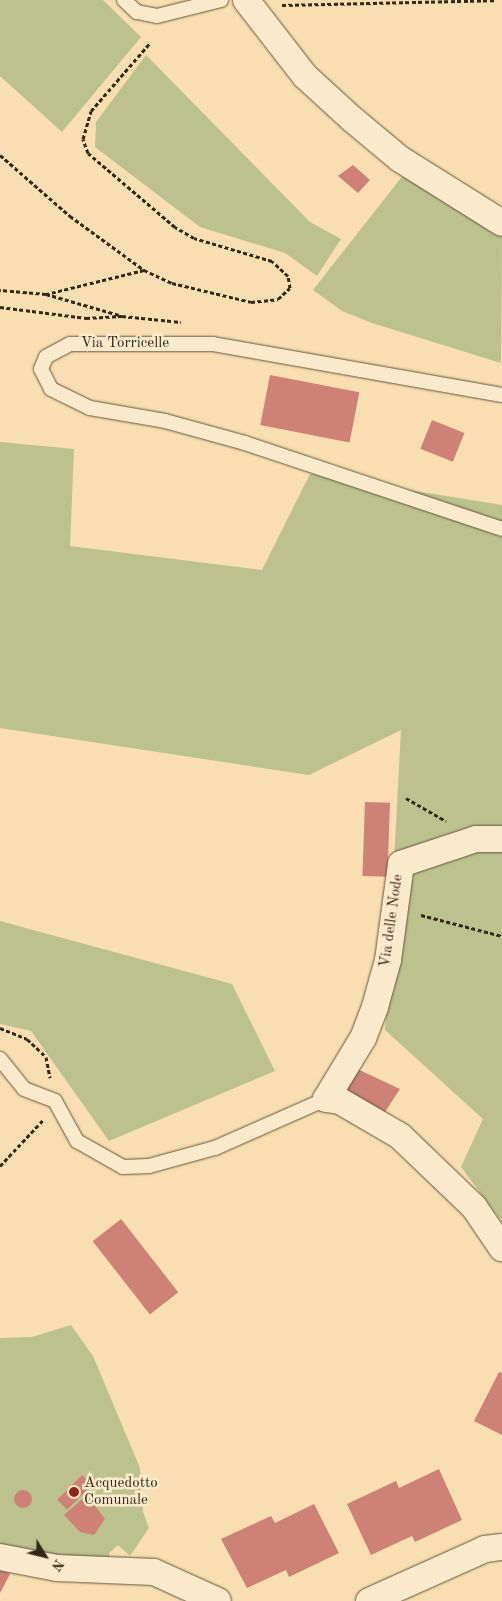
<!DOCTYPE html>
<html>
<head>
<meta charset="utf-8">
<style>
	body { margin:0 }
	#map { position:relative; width:502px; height:1601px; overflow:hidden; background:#f8deb0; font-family:"Old Standard TT",serif }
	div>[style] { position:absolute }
	.green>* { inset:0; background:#bbc28d }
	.building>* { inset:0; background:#ce8175; transform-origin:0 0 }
	.round { border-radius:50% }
	.path>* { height:3px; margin-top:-1.5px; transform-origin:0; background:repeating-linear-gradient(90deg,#342817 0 4px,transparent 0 6.5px) }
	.roads { filter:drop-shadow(0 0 1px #65563d) drop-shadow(0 0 1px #65563d) }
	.lane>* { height:14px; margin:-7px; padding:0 7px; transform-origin:7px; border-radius:7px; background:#faeacc }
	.street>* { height:26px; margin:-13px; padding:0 13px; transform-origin:13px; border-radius:13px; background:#faeacc }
	.dots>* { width:14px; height:14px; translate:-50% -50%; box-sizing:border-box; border:2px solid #faeacc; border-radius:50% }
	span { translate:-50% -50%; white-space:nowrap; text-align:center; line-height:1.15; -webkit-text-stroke:5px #faeacc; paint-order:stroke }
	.street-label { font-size:15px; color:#342817 }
	.poi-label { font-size:15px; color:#342817 }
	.left { translate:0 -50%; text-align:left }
	.north { position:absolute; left:20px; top:1531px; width:50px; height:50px; -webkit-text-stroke:4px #faeacc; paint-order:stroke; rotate:126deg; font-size:14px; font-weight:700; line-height:20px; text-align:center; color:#342817 }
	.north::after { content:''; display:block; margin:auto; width:18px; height:22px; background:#342817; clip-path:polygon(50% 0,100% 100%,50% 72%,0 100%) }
</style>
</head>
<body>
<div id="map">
	<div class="green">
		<div style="clip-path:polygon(0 0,103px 0,141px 37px,62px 132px,0 76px)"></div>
		<div style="clip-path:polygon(146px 55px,310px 222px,341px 239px,317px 276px,285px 253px,200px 227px,95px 147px,96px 122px)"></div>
		<div style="clip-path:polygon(404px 174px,502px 236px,501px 363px,372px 323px,342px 311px,313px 290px)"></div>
		<div style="clip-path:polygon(0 442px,74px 449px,70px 546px,262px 570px,310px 474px,502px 505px,502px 1222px,461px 1167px,483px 1119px,385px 1030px,401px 730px,309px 775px,0 728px)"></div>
		<div style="clip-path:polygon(0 921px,232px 984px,275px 1071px,109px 1141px,31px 1031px,0 1024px)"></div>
		<div style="clip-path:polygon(71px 1325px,93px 1356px,140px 1468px,143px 1512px,149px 1528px,130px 1556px,118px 1545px,109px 1553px,110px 1560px,11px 1553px,0 1548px,0 1338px,32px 1337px)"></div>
	</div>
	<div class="building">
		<div style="clip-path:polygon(353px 165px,370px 180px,358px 193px,338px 176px)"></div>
		<div style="left:270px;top:375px;width:91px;height:51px;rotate:11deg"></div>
		<div style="left:432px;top:420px;width:35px;height:31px;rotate:22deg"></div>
		<div style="left:365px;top:802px;width:25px;height:74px;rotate:2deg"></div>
		<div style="clip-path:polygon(351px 1066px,400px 1089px,379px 1121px,336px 1094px)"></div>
		<div style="left:121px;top:1219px;width:93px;height:36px;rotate:52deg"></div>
		<div style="clip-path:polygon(499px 1372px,502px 1373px,502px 1435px,474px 1421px)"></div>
		<div style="clip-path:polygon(439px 1469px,462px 1520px,415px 1542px,412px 1536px,371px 1555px,347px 1504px,396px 1481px,399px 1488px)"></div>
		<div style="left:82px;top:1475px;width:14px;height:35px;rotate:45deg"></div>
		<div class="round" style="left:14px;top:1490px;width:18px;height:18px"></div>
		<div style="clip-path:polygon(87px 1495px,105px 1519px,94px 1535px,80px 1532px,64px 1515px)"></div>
		<div style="clip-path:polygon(314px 1504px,339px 1553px,289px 1577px,286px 1570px,247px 1588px,221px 1539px,271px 1516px,275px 1523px)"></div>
		<div style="clip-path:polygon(0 1569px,10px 1574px,0 1593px)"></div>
	</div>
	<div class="path">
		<div style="left:282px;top:5px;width:213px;rotate:-1.3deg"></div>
		<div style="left:0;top:155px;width:93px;rotate:41.1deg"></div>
		<div style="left:70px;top:216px;width:92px;rotate:36.1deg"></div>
		<div style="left:144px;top:270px;width:101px;rotate:166.2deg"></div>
		<div style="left:46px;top:294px;width:46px;rotate:-175deg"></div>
		<div style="left:144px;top:270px;width:31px;rotate:25deg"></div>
		<div style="left:172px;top:283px;width:81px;rotate:13.5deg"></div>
		<div style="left:251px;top:302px;width:27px;rotate:-6deg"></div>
		<div style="left:278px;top:299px;width:16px;rotate:-43deg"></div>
		<div style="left:290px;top:288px;width:12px;rotate:-99deg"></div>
		<div style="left:288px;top:276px;width:22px;rotate:-137deg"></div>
		<div style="left:272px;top:261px;width:81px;rotate:-163.6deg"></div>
		<div style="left:194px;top:238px;width:22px;rotate:-150deg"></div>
		<div style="left:175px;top:227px;width:114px;rotate:-139.6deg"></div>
		<div style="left:88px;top:153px;width:15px;rotate:-110deg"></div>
		<div style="left:83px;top:139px;width:29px;rotate:-74deg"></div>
		<div style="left:91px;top:111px;width:90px;rotate:-49.1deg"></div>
		<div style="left:46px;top:294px;width:76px;rotate:16deg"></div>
		<div style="left:0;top:307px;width:87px;rotate:7.3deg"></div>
		<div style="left:86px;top:318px;width:36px;rotate:-3deg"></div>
		<div style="left:122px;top:316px;width:59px;rotate:5.8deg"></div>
		<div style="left:406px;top:798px;width:46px;rotate:29.9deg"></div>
		<div style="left:421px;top:915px;width:84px;rotate:14.5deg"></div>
		<div style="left:0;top:1028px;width:29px;rotate:22deg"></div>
		<div style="left:27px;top:1039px;width:26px;rotate:43deg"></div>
		<div style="left:46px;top:1057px;width:21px;rotate:79deg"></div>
		<div style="left:0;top:1166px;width:64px;rotate:-46.9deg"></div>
	</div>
	<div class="roads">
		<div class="lane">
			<div style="left:124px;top:0;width:18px;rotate:43deg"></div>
			<div style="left:137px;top:12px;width:20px;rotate:11deg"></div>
			<div style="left:157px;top:16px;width:66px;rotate:-14deg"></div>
			<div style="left:502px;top:395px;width:293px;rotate:-170deg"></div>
			<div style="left:213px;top:344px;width:143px;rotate:180deg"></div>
			<div style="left:70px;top:344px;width:27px;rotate:152deg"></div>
			<div style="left:46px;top:357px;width:13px;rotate:113deg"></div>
			<div style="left:41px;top:369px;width:22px;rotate:63deg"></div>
			<div style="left:51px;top:389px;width:43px;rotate:26deg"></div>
			<div style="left:90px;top:408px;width:76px;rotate:9.8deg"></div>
			<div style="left:165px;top:421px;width:83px;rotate:15.4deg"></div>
			<div style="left:245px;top:443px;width:271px;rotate:18.5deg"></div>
			<div style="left:0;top:1059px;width:38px;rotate:51deg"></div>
			<div style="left:24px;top:1089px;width:33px;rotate:21deg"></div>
			<div style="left:55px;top:1101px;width:46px;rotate:61.2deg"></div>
			<div style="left:77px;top:1141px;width:53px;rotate:29.5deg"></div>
			<div style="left:123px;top:1167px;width:26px;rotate:-2deg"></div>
			<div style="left:149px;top:1166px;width:68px;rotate:-15.3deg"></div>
			<div style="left:215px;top:1148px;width:121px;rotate:-23.8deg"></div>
		</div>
		<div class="street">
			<div style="left:246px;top:0;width:96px;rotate:52.2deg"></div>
			<div style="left:305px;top:76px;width:64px;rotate:42.5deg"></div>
			<div style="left:352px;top:119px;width:62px;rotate:39.8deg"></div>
			<div style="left:400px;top:159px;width:120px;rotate:32.1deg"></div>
			<div style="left:502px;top:839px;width:26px;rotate:180deg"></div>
			<div style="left:476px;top:839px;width:79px;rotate:161.6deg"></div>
			<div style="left:401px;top:864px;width:97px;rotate:97.7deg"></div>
			<div style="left:388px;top:960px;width:49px;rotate:105.5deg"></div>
			<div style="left:375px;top:1007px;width:33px;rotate:111deg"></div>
			<div style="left:363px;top:1038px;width:71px;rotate:121.2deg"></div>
			<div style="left:326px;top:1099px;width:14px;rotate:8deg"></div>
			<div style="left:340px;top:1101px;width:69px;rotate:30.3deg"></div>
			<div style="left:400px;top:1136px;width:103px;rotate:43.8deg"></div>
			<div style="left:474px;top:1207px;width:50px;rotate:55.7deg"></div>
			<div style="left:0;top:1557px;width:58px;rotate:10.9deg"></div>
			<div style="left:57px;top:1568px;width:97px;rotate:2.4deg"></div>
			<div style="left:154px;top:1572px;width:70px;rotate:24.4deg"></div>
			<div style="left:369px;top:1601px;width:127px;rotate:-24.1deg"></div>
			<div style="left:485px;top:1549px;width:17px;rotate:-7deg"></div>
		</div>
	</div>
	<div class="dots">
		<div style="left:74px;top:1492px;background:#8f2418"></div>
	</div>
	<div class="street-label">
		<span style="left:125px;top:344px">Via Torricelle</span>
		<span style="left:392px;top:921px;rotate:-82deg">Via delle Node</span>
	</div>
	<div class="poi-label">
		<span class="left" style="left:84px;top:1492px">Acquedotto<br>Comunale</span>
	</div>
	<div class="north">N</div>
</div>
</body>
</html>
